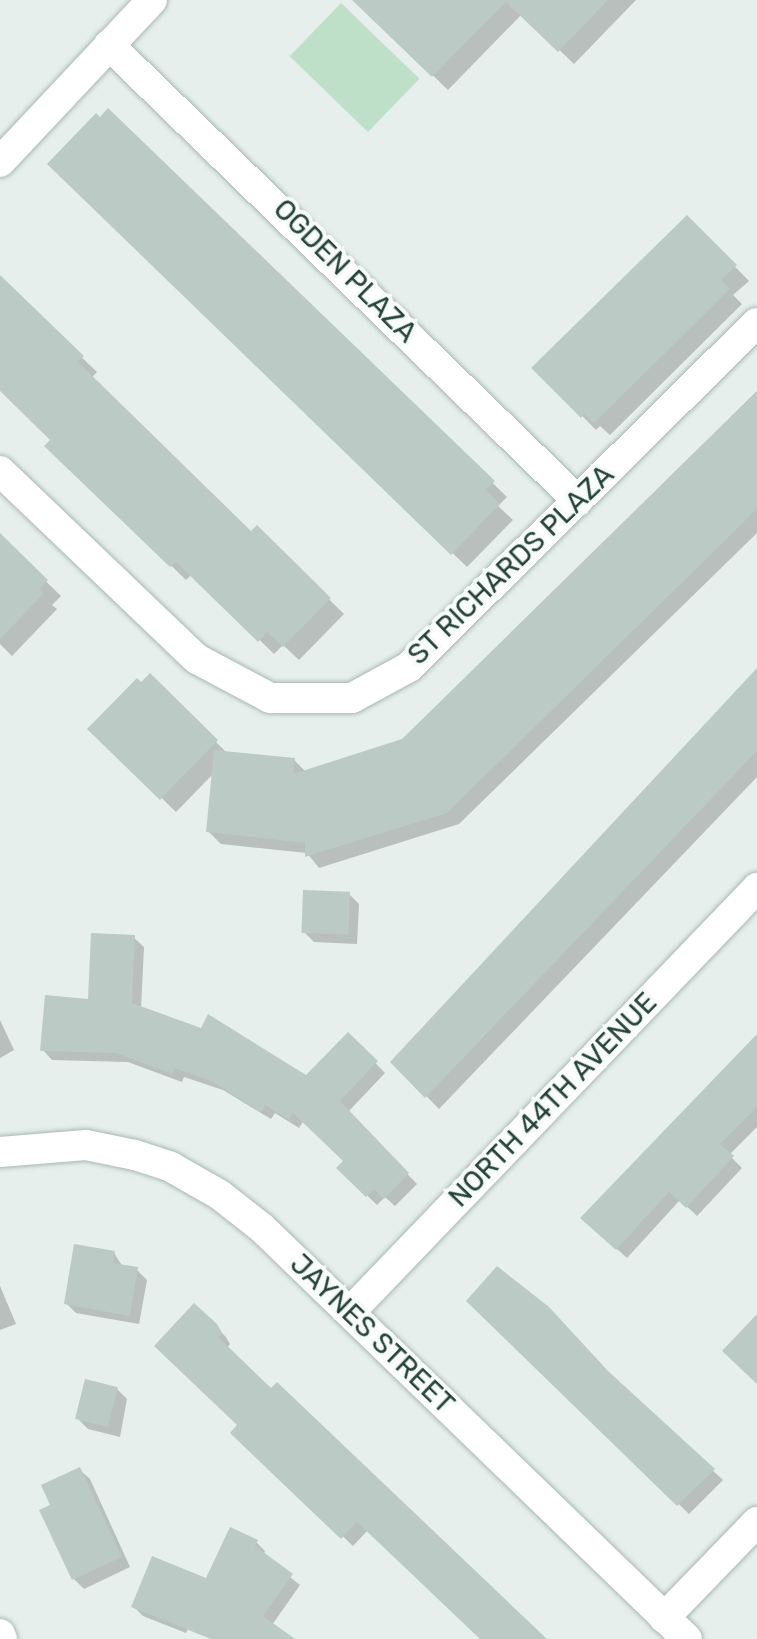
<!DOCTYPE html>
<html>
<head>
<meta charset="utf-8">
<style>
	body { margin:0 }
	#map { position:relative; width:757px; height:1639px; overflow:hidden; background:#e6efeb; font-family:Rubik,sans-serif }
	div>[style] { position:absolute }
	.green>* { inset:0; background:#bfe0c8; transform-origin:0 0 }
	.shadow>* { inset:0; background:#0003 }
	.building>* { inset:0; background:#bbcac4; transform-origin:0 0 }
	.roads { filter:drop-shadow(0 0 2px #a8b8b2) drop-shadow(0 0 2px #a8b8b2) }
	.minor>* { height:30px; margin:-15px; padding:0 15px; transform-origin:15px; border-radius:15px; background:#fff }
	span { translate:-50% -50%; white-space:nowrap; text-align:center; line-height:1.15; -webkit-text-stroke:8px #f7fbf9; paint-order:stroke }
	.street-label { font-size:28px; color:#24423a }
</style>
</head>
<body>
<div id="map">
	<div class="green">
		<div style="left:341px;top:3px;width:109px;height:74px;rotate:44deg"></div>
	</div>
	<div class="shadow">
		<div style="clip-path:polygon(355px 0,636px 0,574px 64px,522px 14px,448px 90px)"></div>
		<div style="clip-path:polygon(157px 157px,507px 497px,498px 506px,513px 520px,467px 567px,51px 164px)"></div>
		<div style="clip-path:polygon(687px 218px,749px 281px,733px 295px,742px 304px,610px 435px,600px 426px,596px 430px,535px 368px)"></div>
		<div style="clip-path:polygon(11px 290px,97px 372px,91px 378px,251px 535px,257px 529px,344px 614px,299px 660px,283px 645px,274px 654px,192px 574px,186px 580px,48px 446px,54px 440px,0 388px,0 301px)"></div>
		<div style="clip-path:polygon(757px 391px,757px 533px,459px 824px,319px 868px,307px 853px,221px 844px,209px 832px,214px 773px,176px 812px,91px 729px,150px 677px,228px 754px,294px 760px,306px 772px,403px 741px)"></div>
		<div style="clip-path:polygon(0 537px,61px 596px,52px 605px,57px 609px,12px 656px,0 644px)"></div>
		<div style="clip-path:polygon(757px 671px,757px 777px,439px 1109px,393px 1062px)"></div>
		<div style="clip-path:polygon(349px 894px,359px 904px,357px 944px,314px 942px,304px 932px)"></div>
		<div style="clip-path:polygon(134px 938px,144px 947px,141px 1009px,307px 1078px,348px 1035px,385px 1073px,348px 1112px,417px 1184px,395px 1206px,385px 1197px,377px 1205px,339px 1168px,346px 1161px,304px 1120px,299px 1128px,275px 1113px,271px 1119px,223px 1090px,184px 1077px,182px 1082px,128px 1062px,52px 1060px,43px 1050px,91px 1002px)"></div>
		<div style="clip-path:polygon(0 1020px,14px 1050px,0 1058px)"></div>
		<div style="clip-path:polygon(757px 1035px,757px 1127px,729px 1155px,742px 1168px,697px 1216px,680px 1200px,627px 1258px,593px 1227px)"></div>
		<div style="clip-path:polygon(114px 1253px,123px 1267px,137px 1270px,147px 1280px,139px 1324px,76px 1313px,66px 1303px)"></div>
		<div style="clip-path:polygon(0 1286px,16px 1324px,0 1330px)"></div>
		<div style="clip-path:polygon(470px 1301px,612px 1378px,723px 1480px,689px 1514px)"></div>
		<div style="clip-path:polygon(194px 1307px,226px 1337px,230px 1344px,227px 1348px,543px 1639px,483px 1639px,368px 1530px,353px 1546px,233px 1432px,240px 1425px)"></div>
		<div style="clip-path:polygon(117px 1389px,127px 1399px,120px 1437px,88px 1429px,78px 1419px)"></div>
		<div style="clip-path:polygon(80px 1470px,90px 1479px,130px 1567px,84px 1589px,74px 1579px,53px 1506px)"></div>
		<div style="clip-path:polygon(256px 1542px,265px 1551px,263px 1556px,300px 1585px,272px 1625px,290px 1639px,214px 1639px,191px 1622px,186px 1633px,143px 1616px,134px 1607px,208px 1581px)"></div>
	</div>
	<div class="building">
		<div style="clip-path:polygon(352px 0,608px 0,558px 52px,506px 2px,432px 77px)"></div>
		<div style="clip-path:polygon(108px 108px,495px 481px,486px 490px,500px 504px,451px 555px,47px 164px,96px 113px,100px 117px)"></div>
		<div style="clip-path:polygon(687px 215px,737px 265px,721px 280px,730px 289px,594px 423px,584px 414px,581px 418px,531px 368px)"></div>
		<div style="clip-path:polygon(0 275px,84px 356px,78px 362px,251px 531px,257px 525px,331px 598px,283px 647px,267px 632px,258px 642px,176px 562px,170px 567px,44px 446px,50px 440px,0 391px)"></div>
		<div style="clip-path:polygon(757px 391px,757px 509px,447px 813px,305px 857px,305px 843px,206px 832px,214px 750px,295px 758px,293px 774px,402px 739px)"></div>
		<div style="clip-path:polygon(0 533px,48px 580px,40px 589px,44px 593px,0 639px)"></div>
		<div style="clip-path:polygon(757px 668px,757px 751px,425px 1098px,390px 1062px)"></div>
		<div style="clip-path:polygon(150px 673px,218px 740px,160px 800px,87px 729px,137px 678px,141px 682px)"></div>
		<div style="left:303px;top:890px;width:47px;height:43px;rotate:2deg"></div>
		<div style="clip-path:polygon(91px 933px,135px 935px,132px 1003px,201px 1028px,208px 1014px,306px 1075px,348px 1032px,378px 1061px,340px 1101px,409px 1173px,384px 1199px,374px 1189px,366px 1197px,336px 1168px,343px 1161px,293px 1113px,289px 1120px,265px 1105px,261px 1112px,211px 1081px,174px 1068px,172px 1074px,116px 1053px,40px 1051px,45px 995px,88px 999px)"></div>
		<div style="clip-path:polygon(757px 1034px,757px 1107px,720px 1144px,734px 1156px,686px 1208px,669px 1192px,616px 1250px,580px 1218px)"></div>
		<div style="clip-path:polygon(74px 1244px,115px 1251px,113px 1263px,138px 1267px,130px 1316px,64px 1304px)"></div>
		<div style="clip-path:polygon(497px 1266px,549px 1307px,608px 1371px,715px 1469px,677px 1506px,466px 1301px)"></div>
		<div style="clip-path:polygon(194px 1303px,217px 1324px,222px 1333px,218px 1337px,271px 1388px,277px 1382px,547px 1639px,480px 1639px,357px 1522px,341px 1539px,302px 1502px,230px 1433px,237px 1425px,154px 1346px)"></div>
		<div style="clip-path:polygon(757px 1314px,757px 1384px,722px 1351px)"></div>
		<div style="left:85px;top:1379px;width:34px;height:41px;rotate:14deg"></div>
		<div style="clip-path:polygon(80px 1467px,122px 1557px,72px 1580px,39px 1510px,50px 1505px,41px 1485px)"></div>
		<div style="clip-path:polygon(230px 1527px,258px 1540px,255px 1546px,293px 1574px,263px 1616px,295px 1639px,211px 1639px,131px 1607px,152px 1556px,206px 1578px)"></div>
	</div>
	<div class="roads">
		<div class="minor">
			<div style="left:109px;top:45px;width:654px;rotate:44.19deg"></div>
			<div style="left:0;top:162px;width:222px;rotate:-46.8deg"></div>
			<div style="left:0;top:471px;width:272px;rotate:43.7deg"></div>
			<div style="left:197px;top:659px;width:83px;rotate:28.1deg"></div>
			<div style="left:270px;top:698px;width:82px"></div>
			<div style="left:352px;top:698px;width:65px;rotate:-28.5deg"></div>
			<div style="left:409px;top:667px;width:489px;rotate:-44.7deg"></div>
			<div style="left:0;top:1152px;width:86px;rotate:-4.7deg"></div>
			<div style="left:86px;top:1145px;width:50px;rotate:11.5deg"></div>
			<div style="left:135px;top:1155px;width:38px;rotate:18deg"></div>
			<div style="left:171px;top:1167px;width:56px;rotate:29.7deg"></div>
			<div style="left:220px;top:1195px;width:53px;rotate:38.2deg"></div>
			<div style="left:262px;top:1228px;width:591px;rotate:44.04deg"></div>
			<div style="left:350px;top:1312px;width:588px;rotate:-46.17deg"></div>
			<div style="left:664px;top:1618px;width:134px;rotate:-45.9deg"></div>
			<div style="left:0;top:1634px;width:5px;rotate:68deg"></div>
		</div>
	</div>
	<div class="street-label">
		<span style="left:345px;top:271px;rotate:45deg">OGDEN PLAZA</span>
		<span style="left:511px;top:565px;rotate:-44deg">ST RICHARDS PLAZA</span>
		<span style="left:553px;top:1100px;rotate:-46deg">NORTH 44TH AVENUE</span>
		<span style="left:372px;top:1334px;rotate:44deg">JAYNES STREET</span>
	</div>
</div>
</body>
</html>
